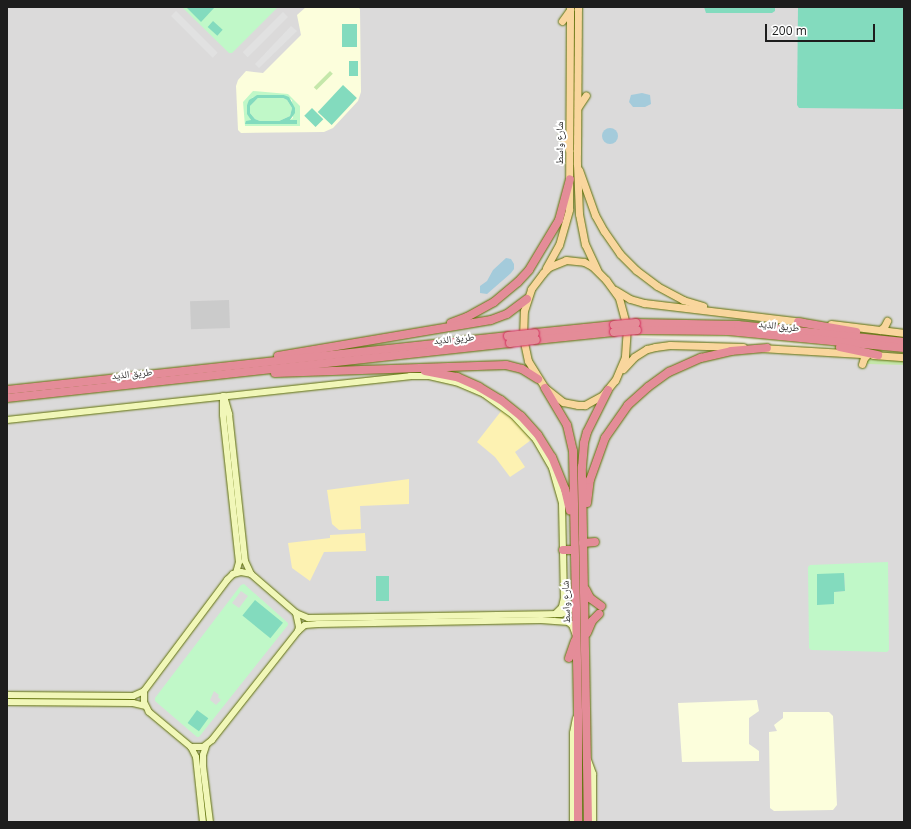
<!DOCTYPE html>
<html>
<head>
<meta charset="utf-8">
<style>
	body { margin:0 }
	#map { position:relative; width:911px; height:829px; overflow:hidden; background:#eeebe3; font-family:"Open Sans","Noto Naskh Arabic",sans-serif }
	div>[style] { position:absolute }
	.residential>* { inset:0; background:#dbdada }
	.education>* { inset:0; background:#fcfedc }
	.religious>* { inset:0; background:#cbcbcb; transform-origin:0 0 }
	.grass>* { inset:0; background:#c5e7aa; transform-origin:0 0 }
	.sand>* { inset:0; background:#fdf2b2 }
	.park>* { inset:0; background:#c0f8c8 }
	.pitch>* { inset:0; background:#83dbbe; transform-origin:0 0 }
	.parking>* { inset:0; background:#e1e1e1; transform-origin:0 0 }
	.water>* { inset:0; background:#a4cbdb }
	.round { border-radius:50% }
	.roads { filter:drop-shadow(0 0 1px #5f7008) drop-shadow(0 0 1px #5f7008) }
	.secondary>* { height:6px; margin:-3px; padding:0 3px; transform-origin:3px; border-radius:3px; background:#f1f7b8 }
	.primary>* { height:7px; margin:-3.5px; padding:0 3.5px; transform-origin:3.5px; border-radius:3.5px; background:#f9d69d }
	.highway>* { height:8px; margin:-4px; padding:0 4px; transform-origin:4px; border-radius:4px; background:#e48c98 }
	.bridges { filter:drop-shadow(0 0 1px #d3295a) drop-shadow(0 0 1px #d3295a) }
	.highway-bridge>* { height:8px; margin:-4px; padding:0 4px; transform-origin:4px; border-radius:4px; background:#e48c98 }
	span { translate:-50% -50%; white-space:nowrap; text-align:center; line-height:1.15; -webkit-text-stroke:4px #fff; paint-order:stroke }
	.street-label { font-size:10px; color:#1d1d1d }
	.frame { position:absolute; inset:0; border:8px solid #1d1d1d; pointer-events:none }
	.scale { position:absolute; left:765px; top:24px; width:110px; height:18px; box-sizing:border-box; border:2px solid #1d1d1d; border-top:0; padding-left:5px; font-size:12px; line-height:14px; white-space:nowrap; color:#1d1d1d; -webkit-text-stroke:3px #fff; paint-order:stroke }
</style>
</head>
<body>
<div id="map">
	<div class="residential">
		<div style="clip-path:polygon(7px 7px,904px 7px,904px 345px,727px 328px,579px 334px,904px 353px,904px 822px,7px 822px)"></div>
	</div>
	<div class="education">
		<div style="clip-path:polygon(306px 7px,358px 7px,360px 9px,361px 92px,358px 101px,333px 128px,324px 132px,241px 133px,238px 130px,236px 86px,238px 80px,246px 71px,263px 73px,301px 35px,297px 15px)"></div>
		<div style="clip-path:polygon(757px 700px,759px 711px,749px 718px,749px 744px,759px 751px,759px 761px,682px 762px,678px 703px)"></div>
		<div style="clip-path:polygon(783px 712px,829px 712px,833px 716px,837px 805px,833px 810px,774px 811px,770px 808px,769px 732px,777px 731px,774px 725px,783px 718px)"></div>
	</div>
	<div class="religious">
		<div style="left:229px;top:300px;width:28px;height:39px;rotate:88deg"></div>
	</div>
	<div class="grass">
		<div style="left:330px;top:71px;width:4px;height:23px;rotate:45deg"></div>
		<div style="clip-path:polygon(869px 359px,904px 361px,904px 365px,868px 364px,866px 362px)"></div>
	</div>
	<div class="sand">
		<div style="clip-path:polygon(502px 410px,519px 425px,531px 440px,515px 452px,525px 467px,510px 477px,495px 457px,477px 442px)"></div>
		<div style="clip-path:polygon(409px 479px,409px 504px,360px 506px,361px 529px,339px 530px,332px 524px,327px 490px)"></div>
		<div style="clip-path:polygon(365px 533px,366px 551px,324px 552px,310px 581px,292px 568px,288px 543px,330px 538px,330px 535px)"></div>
	</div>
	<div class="park">
		<div style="clip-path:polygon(182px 7px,278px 7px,232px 53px,229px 53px)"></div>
		<div style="clip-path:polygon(evenodd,253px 91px,288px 94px,300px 106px,300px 126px,245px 126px,243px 102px,253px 91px,284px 95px,292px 100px,293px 118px,290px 120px,297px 120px,297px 124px,251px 121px,247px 105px,253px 97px,284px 95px)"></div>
		<div style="clip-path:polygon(258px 98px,283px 98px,287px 100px,292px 108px,290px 116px,279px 121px,260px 121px,255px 119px,250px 113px,250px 106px)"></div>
		<div style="clip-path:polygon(evenodd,888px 562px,889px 650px,887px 652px,811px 650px,809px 648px,808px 567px,810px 565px,888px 562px,844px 573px,845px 591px,834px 592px,844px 573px)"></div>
		<div style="clip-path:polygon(evenodd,244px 584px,288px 623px,288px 625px,199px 737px,197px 737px,155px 701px,155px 698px,241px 585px,244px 584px,241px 591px,248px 596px,239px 608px,232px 603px,241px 591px,244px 584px,214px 691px,219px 695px,218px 697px,221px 700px,216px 705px,210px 700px,214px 691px)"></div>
	</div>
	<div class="pitch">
		<div style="clip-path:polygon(186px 7px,215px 7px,201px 22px)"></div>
		<div style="clip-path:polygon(704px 7px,775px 7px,775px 11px,772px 13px,706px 13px)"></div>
		<div style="clip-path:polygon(798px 7px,904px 7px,904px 109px,799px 108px,797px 105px)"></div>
		<div style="left:213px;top:21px;width:13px;height:8px;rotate:42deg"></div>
		<div style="left:342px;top:24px;width:15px;height:23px"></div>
		<div style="left:358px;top:61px;width:15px;height:9px;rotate:90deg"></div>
		<div style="left:343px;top:85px;width:19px;height:37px;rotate:43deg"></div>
		<div style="clip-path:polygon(evenodd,257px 95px,284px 95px,289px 97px,295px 108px,295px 113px,290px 120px,297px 120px,297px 124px,245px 124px,246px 121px,251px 120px,247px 114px,247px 105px,249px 100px,257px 95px,258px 98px,283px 98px,287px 100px,292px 108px,290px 116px,279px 121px,260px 121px,255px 119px,250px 113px,250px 106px,258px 98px)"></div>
		<div style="left:312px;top:108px;width:16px;height:11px;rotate:45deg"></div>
		<div style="clip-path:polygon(844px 573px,845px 591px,834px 592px,834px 604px,817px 605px,817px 574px)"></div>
		<div style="left:389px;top:576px;width:25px;height:13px;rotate:90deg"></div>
		<div style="left:255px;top:600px;width:36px;height:20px;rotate:39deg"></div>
		<div style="left:197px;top:710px;width:14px;height:16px;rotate:36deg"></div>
	</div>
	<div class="parking">
		<div style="left:176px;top:11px;width:59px;height:7px;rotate:45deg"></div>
		<div style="left:283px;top:12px;width:7px;height:57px;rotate:45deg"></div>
		<div style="clip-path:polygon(291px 26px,297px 31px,259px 68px,255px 64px)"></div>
	</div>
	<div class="water">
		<div style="clip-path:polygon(642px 93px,650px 95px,651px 104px,645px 107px,633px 107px,629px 102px,631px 95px)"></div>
		<div class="round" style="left:602px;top:128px;width:16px;height:16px"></div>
		<div style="clip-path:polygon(506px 258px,511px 259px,514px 264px,514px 269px,511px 273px,487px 294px,480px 293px,480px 286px,487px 281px,493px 270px)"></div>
	</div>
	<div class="roads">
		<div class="secondary">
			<div style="left:223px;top:396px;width:19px;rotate:90deg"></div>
			<div style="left:223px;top:415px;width:148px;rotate:83.8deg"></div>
			<div style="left:239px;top:562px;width:11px;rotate:105deg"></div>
			<div style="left:224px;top:396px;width:19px;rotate:74deg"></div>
			<div style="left:229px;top:414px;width:148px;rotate:83.8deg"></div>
			<div style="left:245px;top:561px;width:14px;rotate:65deg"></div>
			<div style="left:7px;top:420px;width:405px;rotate:-6.2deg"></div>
			<div style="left:410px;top:376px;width:19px"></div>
			<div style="left:429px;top:376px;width:28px;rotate:13deg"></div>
			<div style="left:456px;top:382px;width:30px;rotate:23deg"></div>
			<div style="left:484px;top:394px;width:36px;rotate:36deg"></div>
			<div style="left:513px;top:415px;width:34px;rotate:47deg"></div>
			<div style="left:536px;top:440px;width:32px;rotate:60deg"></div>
			<div style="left:552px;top:468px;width:37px;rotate:74deg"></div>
			<div style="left:562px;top:504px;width:94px;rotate:88.8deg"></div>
			<div style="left:564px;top:598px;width:9px;rotate:103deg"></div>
			<div style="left:562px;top:607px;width:10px;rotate:135deg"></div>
			<div style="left:241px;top:572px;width:10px;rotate:11deg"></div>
			<div style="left:251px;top:574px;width:60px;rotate:40.9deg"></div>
			<div style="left:296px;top:613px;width:14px;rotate:78deg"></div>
			<div style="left:299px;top:627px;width:4px;rotate:104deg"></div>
			<div style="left:298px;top:631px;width:139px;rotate:128.3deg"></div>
			<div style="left:212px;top:740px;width:11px;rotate:142deg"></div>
			<div style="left:203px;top:747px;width:12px;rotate:180deg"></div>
			<div style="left:191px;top:747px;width:55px;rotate:-140.2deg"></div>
			<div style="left:149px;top:712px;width:11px;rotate:-117deg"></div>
			<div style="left:144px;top:702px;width:11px;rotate:-90deg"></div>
			<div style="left:144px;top:691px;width:139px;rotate:-53.2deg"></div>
			<div style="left:227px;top:580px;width:8px;rotate:-45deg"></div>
			<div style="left:233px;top:574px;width:8px;rotate:-14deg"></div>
			<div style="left:296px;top:613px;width:13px;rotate:23deg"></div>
			<div style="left:308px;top:618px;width:253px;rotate:-0.9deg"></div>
			<div style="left:561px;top:614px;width:6px;rotate:-18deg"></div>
			<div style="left:567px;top:612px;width:12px;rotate:-42deg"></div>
			<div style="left:298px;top:631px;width:9px;rotate:-41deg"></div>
			<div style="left:305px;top:625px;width:13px;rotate:-4deg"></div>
			<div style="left:318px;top:624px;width:223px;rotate:-1deg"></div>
			<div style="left:541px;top:620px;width:27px;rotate:4deg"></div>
			<div style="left:568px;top:622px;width:5px;rotate:37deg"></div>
			<div style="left:572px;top:625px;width:9px;rotate:69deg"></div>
			<div style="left:7px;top:695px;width:126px;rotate:0.5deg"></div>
			<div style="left:133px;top:696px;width:12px;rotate:-24deg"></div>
			<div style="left:7px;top:702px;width:126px;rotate:0.5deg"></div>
			<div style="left:133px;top:703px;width:12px;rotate:14deg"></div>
			<div style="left:206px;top:746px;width:9px;rotate:108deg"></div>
			<div style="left:203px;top:755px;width:11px;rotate:90deg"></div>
			<div style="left:203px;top:766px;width:56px;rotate:82.9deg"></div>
			<div style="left:191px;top:747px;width:11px;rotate:63deg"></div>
			<div style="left:196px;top:757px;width:65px;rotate:83.9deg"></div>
			<div style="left:588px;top:760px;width:15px;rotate:70deg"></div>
			<div style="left:593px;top:774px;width:48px;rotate:90deg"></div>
			<div style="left:573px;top:822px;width:89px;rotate:-90deg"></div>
			<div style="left:573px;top:733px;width:15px;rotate:-79deg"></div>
		</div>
		<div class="primary">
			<div style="left:578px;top:7px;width:157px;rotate:90.4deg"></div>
			<div style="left:577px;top:164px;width:50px;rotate:87.7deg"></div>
			<div style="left:579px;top:214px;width:31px;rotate:79deg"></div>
			<div style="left:585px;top:244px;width:29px;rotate:65deg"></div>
			<div style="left:562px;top:21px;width:14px;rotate:-54deg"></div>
			<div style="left:578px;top:107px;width:14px;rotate:-56deg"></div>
			<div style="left:562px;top:136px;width:16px;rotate:63deg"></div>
			<div style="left:579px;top:170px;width:48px;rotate:70.4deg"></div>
			<div style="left:595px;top:215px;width:18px;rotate:61deg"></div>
			<div style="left:604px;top:231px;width:28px;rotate:55deg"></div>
			<div style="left:620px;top:254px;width:23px;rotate:45deg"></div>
			<div style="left:636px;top:270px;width:26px;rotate:37deg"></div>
			<div style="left:657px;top:286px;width:30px;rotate:28deg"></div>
			<div style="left:683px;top:300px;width:21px;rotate:17deg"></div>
			<div style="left:566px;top:260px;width:18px;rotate:6deg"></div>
			<div style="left:584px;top:262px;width:9px;rotate:27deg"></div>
			<div style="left:592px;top:266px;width:20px;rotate:45deg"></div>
			<div style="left:606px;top:280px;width:22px;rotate:54deg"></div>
			<div style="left:619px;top:298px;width:30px;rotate:75deg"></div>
			<div style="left:627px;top:327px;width:30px;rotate:94deg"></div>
			<div style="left:625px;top:357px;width:25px;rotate:113deg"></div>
			<div style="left:615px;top:380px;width:19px;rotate:129deg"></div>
			<div style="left:603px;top:395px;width:21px;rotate:151deg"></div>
			<div style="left:585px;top:405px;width:7px;rotate:180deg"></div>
			<div style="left:578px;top:405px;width:15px;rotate:-169deg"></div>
			<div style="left:563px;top:402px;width:23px;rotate:-142deg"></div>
			<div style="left:545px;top:388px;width:32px;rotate:-122deg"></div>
			<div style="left:528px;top:361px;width:25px;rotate:-102deg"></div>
			<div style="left:523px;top:337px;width:26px;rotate:-88deg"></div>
			<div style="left:524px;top:311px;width:23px;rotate:-72deg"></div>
			<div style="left:531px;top:289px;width:20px;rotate:-53deg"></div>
			<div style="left:543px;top:273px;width:8px;rotate:-45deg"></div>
			<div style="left:549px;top:267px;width:18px;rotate:-22deg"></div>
			<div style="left:546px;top:268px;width:26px;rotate:-61deg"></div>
			<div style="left:559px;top:245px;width:37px;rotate:-74deg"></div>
			<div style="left:569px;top:209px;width:202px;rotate:-89.7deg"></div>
			<div style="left:615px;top:290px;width:17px;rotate:31deg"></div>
			<div style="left:630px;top:299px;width:15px;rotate:16deg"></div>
			<div style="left:644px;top:303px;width:160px;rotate:6.8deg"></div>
			<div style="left:831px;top:324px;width:74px;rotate:7deg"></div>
			<div style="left:880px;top:330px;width:5px;rotate:-37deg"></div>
			<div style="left:884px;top:327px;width:7px;rotate:-63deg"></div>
			<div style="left:761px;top:348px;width:100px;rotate:3.4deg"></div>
			<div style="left:873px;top:355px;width:31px;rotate:4deg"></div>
			<div style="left:862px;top:364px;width:6px;rotate:-72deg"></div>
			<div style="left:864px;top:358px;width:6px;rotate:-45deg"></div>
			<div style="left:623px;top:369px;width:16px;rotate:-47deg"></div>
			<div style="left:634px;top:357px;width:15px;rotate:-32deg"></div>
			<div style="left:647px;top:349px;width:8px;rotate:-14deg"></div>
			<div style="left:655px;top:347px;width:15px;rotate:-8deg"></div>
			<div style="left:670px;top:345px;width:73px;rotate:1.6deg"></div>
		</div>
		<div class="highway">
			<div style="left:798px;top:322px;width:59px;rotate:9.8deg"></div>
			<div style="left:451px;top:323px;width:17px;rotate:-21deg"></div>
			<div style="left:467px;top:317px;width:31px;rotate:-29deg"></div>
			<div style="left:494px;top:302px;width:31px;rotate:-40deg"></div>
			<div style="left:518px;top:282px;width:16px;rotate:-47deg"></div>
			<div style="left:529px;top:270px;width:58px;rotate:-59deg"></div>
			<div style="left:559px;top:220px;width:42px;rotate:-75deg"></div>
			<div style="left:636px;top:323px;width:102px;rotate:1.1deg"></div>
			<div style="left:738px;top:325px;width:167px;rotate:5.8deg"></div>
			<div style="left:637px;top:330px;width:91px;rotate:0.6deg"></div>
			<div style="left:728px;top:331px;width:177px;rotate:5.5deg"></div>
			<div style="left:535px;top:333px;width:79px;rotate:-5.8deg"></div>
			<div style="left:536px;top:340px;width:78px;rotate:-5.9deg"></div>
			<div style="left:840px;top:347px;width:39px;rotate:12deg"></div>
			<div style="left:278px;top:356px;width:216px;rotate:-9.6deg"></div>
			<div style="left:491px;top:320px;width:17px;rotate:-21deg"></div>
			<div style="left:507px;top:314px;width:25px;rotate:-37deg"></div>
			<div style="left:425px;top:371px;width:33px;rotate:11deg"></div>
			<div style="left:457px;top:377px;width:24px;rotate:24deg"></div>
			<div style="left:479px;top:387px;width:26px;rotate:31deg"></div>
			<div style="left:501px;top:400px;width:26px;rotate:39deg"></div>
			<div style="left:521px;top:416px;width:25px;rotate:48deg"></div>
			<div style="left:538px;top:435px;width:26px;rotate:58deg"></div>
			<div style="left:552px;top:457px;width:35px;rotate:68deg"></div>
			<div style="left:565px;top:489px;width:22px;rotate:77deg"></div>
			<div style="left:275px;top:373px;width:231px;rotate:-2deg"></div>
			<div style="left:506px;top:365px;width:16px;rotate:14deg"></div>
			<div style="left:522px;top:369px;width:19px;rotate:32deg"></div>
			<div style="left:545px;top:388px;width:43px;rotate:59.3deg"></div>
			<div style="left:567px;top:425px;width:27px;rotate:77deg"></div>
			<div style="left:573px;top:451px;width:260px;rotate:88.9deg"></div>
			<div style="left:578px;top:711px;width:111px;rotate:90deg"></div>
			<div style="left:7px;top:390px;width:504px;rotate:-6.15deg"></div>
			<div style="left:7px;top:398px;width:506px;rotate:-6.24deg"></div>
			<div style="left:587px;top:503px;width:23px;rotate:-83deg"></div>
			<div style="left:590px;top:480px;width:45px;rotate:-70.3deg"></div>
			<div style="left:605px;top:438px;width:40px;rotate:-55.1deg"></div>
			<div style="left:628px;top:405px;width:27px;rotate:-42deg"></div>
			<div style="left:648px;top:387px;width:26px;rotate:-36deg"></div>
			<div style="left:669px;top:372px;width:35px;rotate:-24deg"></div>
			<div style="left:701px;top:358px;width:31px;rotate:-13deg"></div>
			<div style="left:731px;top:351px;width:36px;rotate:-5deg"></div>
			<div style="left:583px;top:543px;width:12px;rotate:-5deg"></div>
			<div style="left:563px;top:550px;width:11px"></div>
			<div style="left:586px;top:590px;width:9px;rotate:63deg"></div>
			<div style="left:590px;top:598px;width:14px;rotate:36deg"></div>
			<div style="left:587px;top:633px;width:13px;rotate:-67deg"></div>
			<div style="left:592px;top:621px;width:10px;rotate:-45deg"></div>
			<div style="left:569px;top:658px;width:18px;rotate:-71deg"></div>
			<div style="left:588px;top:822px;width:355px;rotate:-91deg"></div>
			<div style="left:582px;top:467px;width:24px;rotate:-85deg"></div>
			<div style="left:584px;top:443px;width:11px;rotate:-75deg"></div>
			<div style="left:587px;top:432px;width:47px;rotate:-63.4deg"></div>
		</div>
	</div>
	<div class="bridges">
		<div class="highway-bridge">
			<div style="left:614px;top:325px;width:22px;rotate:-5deg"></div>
			<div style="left:614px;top:332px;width:23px;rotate:-5deg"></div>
			<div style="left:508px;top:336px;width:27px;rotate:-6deg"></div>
			<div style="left:510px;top:343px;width:26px;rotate:-7deg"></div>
		</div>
	</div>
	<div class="street-label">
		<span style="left:560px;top:143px;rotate:-90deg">شارع واسط</span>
		<span style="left:779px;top:326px;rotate:6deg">طريق الذيد</span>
		<span style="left:454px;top:339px;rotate:-6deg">طريق الذيد</span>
		<span style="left:132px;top:374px;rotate:-6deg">طريق الذيد</span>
		<span style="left:566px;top:602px;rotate:-92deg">شارع واسط</span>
	</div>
	<div class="frame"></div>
	<div class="scale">200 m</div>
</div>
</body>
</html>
